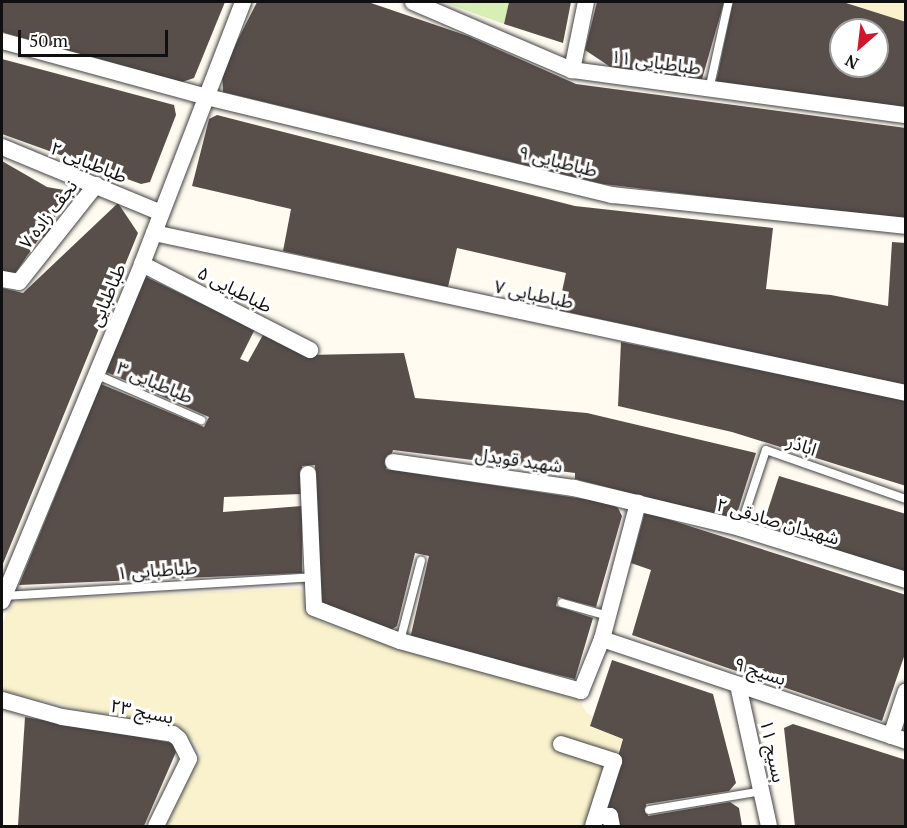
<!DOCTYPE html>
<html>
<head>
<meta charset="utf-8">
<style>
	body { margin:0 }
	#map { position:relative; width:907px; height:828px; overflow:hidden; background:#fffbf1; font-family:"PT Serif","Noto Sans Arabic",serif }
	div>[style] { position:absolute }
	.farmland>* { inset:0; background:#f9f2cd }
	.green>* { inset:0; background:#d7efb5 }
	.building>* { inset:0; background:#594f4a }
	.roads { filter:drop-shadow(0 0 2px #424242) drop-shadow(0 0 2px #424242) }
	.service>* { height:8px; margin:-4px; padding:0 4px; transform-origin:4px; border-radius:4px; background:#fff }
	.minor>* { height:16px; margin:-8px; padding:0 8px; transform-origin:8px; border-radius:8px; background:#fff }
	span { translate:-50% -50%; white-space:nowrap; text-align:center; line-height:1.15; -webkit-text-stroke:6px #fff; paint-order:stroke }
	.street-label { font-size:18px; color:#0f0f0f }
	.frame { position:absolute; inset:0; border:3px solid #0f0f0f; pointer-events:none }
	.north { position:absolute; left:829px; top:18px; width:60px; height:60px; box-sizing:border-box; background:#fff; border:2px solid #9f9f9f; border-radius:50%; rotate:208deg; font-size:16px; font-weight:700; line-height:24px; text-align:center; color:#0f0f0f }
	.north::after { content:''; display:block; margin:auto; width:21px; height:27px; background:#cf172c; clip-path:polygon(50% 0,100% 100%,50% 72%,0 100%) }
	.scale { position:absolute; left:18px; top:30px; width:150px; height:27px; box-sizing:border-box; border:3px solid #0f0f0f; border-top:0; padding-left:8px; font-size:18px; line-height:21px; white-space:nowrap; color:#0f0f0f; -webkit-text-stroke:4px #fff; paint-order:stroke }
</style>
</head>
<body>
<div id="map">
	<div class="farmland">
		<div style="clip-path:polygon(843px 2px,905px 2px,905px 22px,851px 4px)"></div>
		<div style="clip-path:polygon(300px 588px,317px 621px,580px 699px,585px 711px,593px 717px,590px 727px,623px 739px,617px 755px,607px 764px,588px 826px,166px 826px,201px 754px,194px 741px,178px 730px,2px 691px,2px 624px,8px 611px,21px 600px)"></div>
	</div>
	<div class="green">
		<div style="clip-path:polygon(443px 2px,509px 2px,504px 24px)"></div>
	</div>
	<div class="building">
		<div style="clip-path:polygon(2px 2px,225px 2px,194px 78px,182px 82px,2px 32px)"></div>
		<div style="clip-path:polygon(257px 2px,368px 2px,468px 36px,576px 84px,906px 128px,906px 220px,603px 184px,223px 92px,222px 71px)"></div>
		<div style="clip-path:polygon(509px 2px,571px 2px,563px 43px,504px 24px)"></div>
		<div style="clip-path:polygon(597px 2px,724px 2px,702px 79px,615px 70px,585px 50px)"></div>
		<div style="clip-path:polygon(evenodd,733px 2px,843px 2px,906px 22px,906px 109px,716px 83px,733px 2px,841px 30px,877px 30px,877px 66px,841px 66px,841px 30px)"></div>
		<div style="clip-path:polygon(2px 59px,174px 105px,176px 115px,150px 182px,141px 184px,2px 134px)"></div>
		<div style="clip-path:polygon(217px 115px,575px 206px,773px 228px,766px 289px,831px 295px,888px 306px,892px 242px,906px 243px,906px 385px,558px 310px,566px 273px,457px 248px,448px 287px,283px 251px,291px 209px,192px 186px,209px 119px)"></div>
		<div style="clip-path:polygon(2px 161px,47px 187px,64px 190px,48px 238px,40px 237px,16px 272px,9px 276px,2px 275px)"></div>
		<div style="clip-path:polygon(118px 203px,138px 233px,2px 566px,2px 288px,23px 293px)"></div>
		<div style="clip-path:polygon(144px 276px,255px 329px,240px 359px,248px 362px,264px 333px,307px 355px,404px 353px,415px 398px,587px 413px,756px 453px,735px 520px,575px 479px,575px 473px,393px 450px,386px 469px,610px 503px,618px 508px,622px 516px,596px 607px,558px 597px,556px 606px,593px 618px,575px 679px,410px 639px,429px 556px,415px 553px,397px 626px,388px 632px,319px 606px,315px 465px,302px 466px,302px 494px,224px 497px,223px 512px,302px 506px,302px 573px,19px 585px,101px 384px,204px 427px,209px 417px,104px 371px)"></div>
		<div style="clip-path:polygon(621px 342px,906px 400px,906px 486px,732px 432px,618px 406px)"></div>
		<div style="clip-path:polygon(779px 476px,906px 514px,906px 574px,763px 525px)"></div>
		<div style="clip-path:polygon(645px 512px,906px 595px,906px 651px,882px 721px,632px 635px,651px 570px,631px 563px)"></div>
		<div style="clip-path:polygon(612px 660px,713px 694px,736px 783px,729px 791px,646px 804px,648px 816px,730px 802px,739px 808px,742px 826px,618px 826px,602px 812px,623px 739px,590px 726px)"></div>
		<div style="clip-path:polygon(25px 717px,173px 743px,176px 752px,144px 826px,18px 826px)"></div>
		<div style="clip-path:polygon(793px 724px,906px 760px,906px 826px,795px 826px,784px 728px)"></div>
	</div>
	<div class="roads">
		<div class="service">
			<div style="left:709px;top:90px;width:88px;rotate:-77.5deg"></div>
			<div style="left:95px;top:374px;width:116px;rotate:23.5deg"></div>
			<div style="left:740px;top:528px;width:82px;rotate:-71.6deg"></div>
			<div style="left:766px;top:450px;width:148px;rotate:19.3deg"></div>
			<div style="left:4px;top:596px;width:309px;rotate:-3.5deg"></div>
			<div style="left:562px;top:603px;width:48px;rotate:15.8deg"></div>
			<div style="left:400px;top:641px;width:83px;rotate:-75.3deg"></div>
			<div style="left:649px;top:810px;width:115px;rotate:-9.5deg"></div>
		</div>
		<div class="minor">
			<div style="left:413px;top:2px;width:173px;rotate:23.2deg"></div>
			<div style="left:572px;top:70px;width:337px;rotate:7.7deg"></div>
			<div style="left:2px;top:41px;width:213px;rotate:15.3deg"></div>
			<div style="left:207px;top:97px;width:417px;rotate:13.6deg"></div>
			<div style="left:612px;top:195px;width:296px;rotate:6deg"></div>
			<div style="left:572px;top:70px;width:69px;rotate:-78.4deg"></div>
			<div style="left:2px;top:147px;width:172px;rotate:22.5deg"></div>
			<div style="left:154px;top:233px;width:769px;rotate:12.01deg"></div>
			<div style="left:142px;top:264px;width:189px;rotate:27.1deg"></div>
			<div style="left:2px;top:279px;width:17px;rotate:10deg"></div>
			<div style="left:19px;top:282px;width:124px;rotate:-51.6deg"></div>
			<div style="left:393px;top:462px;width:183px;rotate:8.2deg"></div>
			<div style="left:574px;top:488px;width:171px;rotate:13.5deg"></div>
			<div style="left:740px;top:528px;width:174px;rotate:17.4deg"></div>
			<div style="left:308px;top:474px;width:134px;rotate:87.4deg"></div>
			<div style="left:314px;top:608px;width:92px;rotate:21deg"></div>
			<div style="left:400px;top:641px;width:188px;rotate:15.4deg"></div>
			<div style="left:581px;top:691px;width:56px;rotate:-68deg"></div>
			<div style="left:602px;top:639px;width:141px;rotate:-75.2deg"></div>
			<div style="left:2px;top:601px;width:365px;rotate:-67.4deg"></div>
			<div style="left:142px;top:264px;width:281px;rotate:-68.9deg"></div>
			<div style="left:602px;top:639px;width:321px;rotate:18.5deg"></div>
			<div style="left:738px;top:685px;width:144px;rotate:77.6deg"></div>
			<div style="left:2px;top:700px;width:62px;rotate:15.8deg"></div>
			<div style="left:62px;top:717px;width:112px;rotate:8.7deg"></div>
			<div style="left:173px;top:734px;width:8px;rotate:40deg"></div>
			<div style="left:179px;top:739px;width:22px;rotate:63deg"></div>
			<div style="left:189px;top:759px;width:75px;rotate:116.2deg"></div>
			<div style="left:891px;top:736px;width:47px;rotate:-71.6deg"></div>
			<div style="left:561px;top:744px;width:56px;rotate:17.8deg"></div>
			<div style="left:614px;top:761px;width:68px;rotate:107.9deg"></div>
			<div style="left:597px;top:816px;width:13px"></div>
			<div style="left:610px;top:816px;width:10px;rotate:79deg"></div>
		</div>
	</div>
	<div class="street-label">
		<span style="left:656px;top:62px;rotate:8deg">طباطبایی ۱۱</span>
		<span style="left:558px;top:161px;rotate:14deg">طباطبایی ۹</span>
		<span style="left:89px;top:162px;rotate:22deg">طباطبایی ۲</span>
		<span style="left:48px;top:214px;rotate:-52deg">نجف زاده ۷</span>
		<span style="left:235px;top:289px;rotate:27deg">طباطبایی ۵</span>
		<span style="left:534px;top:294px;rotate:12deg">طباطبایی ۷</span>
		<span style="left:107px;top:295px;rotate:-67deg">طباطبایی</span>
		<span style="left:155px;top:382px;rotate:23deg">طباطبایی ۳</span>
		<span style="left:802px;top:445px;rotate:19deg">اباذر</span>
		<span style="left:519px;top:460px;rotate:8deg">شهید قویدل</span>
		<span style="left:778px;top:521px;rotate:16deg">شهیدان صادقی ۲</span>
		<span style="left:157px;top:570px;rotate:-4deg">طباطبایی ۱</span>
		<span style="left:760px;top:671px;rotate:18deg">بسیج ۹</span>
		<span style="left:142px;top:711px;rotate:11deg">بسیج ۲۳</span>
		<span style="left:773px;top:751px;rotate:78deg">بسیج ۱۱</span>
	</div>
	<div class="frame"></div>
	<div class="north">N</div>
	<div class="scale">50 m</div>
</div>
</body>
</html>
